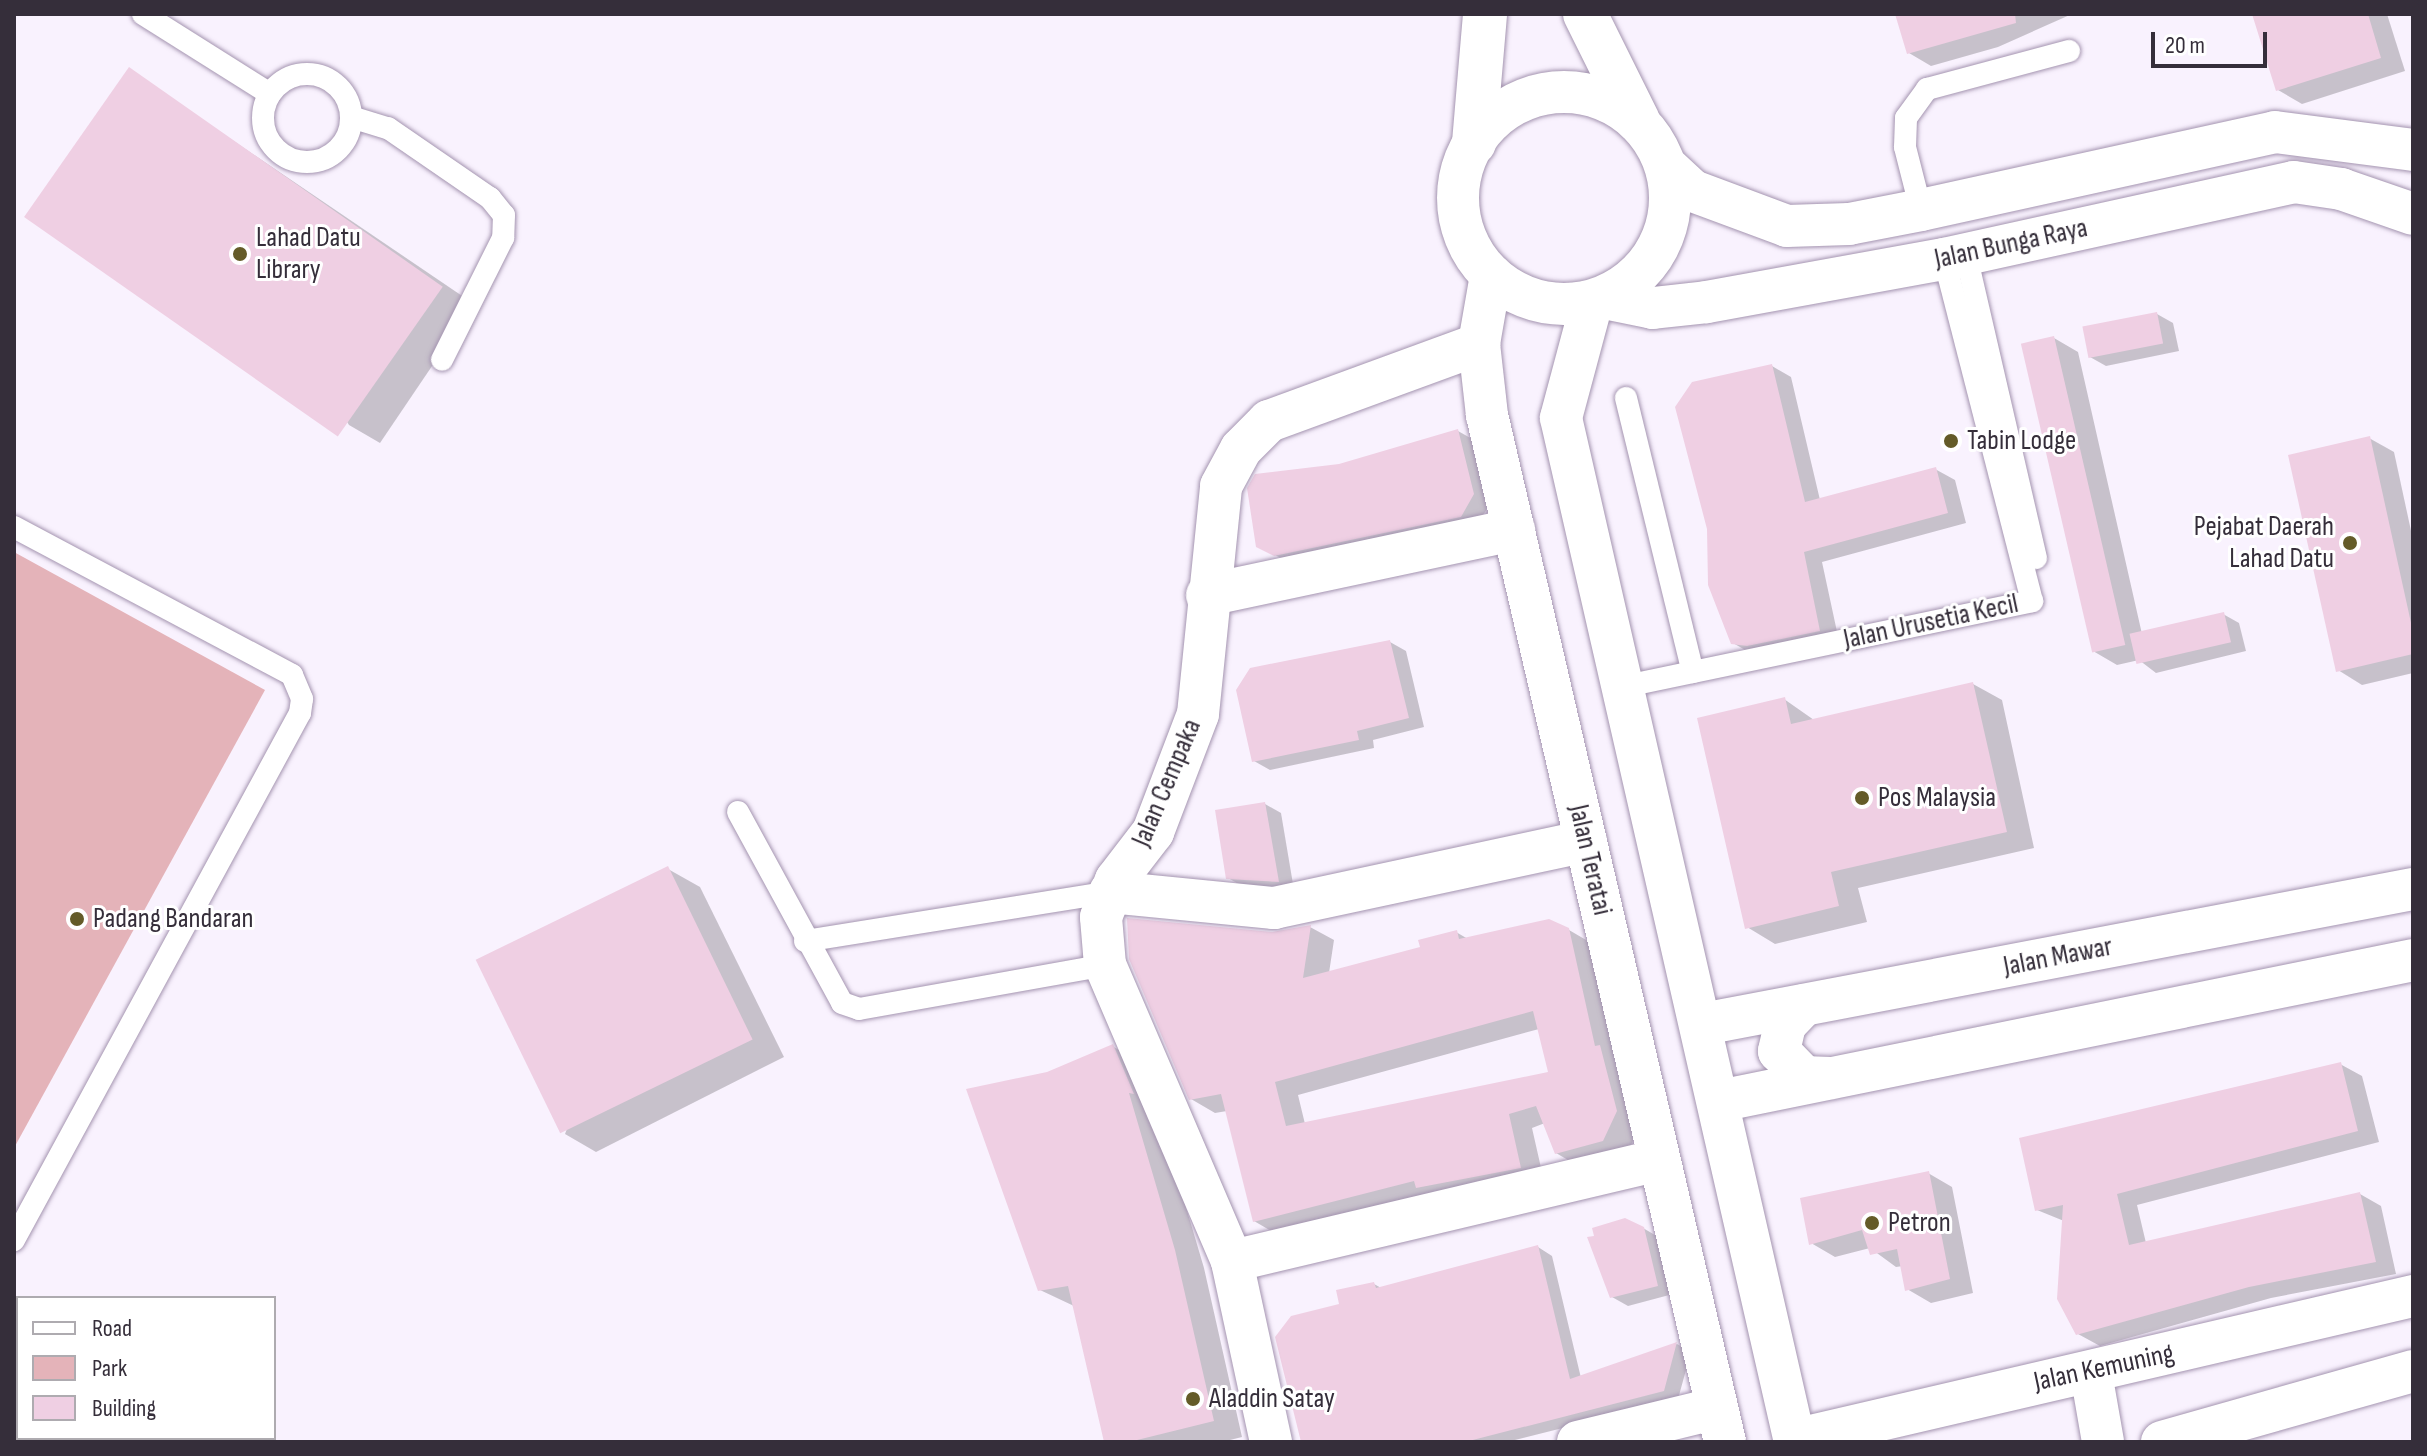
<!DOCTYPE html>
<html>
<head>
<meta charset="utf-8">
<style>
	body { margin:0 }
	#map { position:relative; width:2427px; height:1456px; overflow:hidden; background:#f9f2fe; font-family:"Sofia Sans Condensed",sans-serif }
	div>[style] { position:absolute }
	.green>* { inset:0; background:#e4b3b9 }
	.shadow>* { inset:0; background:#0003 }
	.building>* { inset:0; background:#efcfe3; transform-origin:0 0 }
	.roads { filter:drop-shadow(0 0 2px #a494b0) drop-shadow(0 0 2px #a494b0) }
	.lane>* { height:22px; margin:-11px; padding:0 11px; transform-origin:11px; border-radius:11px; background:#fff }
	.lane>.ring { margin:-11px; padding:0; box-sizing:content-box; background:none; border:22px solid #fff; border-radius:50% }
	.street>* { height:42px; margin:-21px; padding:0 21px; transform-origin:21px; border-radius:21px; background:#fff }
	.street>.ring { margin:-21px; padding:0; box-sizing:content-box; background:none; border:42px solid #fff; border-radius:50% }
	.secondary>* { height:44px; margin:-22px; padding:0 22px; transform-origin:22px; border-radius:22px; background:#fff }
	.highway>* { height:44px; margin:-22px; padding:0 22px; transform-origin:22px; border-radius:22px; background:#fff }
	.dots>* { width:22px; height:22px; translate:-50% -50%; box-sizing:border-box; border:4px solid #fff; border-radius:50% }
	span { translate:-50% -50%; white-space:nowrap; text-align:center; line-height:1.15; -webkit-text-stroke:6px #fff; paint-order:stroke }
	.poi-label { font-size:28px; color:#352e3a }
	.left { translate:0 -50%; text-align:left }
	.right { translate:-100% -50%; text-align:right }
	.street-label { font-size:28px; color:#352e3a }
	.frame { position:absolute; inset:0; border:16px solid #352e3a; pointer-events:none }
	.legend { position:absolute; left:16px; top:1296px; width:260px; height:144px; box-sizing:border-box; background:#fff; border:2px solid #aeabb0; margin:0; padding:10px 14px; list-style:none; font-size:24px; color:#352e3a }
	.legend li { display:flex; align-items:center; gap:16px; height:40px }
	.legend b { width:40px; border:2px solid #aeabb0 }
	.scale { position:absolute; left:2151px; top:32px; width:116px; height:36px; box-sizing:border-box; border:4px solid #352e3a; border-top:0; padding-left:10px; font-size:24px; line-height:28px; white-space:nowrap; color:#352e3a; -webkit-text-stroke:6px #fff; paint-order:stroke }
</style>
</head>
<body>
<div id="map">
	<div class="green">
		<div style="clip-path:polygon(14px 552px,265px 690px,14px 1148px)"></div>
	</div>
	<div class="shadow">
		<div style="clip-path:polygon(1897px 14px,2072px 14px,1998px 47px,1931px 66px,1909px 53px)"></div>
		<div style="clip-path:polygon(2254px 14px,2387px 14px,2405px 71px,2302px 104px,2278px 90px)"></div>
		<div style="clip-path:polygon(129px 70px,474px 304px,380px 443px,349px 425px)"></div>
		<div style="clip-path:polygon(2157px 314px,2173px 323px,2179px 351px,2106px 366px,2090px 357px)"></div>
		<div style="clip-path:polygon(2054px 338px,2078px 352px,2142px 634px,2223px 614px,2239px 623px,2246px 651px,2156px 673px,2139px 660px,2117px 665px,2093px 651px)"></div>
		<div style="clip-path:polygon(1772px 366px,1791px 377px,1820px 500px,1935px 469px,1955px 480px,1966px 523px,1822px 562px,1839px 641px,1752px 654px,1733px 643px)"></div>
		<div style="clip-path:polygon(1458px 431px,1474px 440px,1490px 504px,1477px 525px,1292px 564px,1275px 555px,1339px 466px)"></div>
		<div style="clip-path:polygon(2369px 438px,2394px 452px,2413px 540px,2413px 673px,2362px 685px,2338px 670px)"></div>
		<div style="clip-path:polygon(1390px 642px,1406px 651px,1424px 727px,1373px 740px,1374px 748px,1270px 770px,1254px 761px)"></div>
		<div style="clip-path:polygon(1973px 684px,2002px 700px,2034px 848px,1858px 888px,1867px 922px,1775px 944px,1747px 927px,1784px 699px,1814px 720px)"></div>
		<div style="clip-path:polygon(1265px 804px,1281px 813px,1294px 890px,1244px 887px,1228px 878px)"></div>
		<div style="clip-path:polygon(668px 869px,700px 887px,784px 1057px,596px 1152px,565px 1134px)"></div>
		<div style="clip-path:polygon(evenodd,1310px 927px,1334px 940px,1329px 973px,1422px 948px,1456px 932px,1468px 939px,1569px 930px,1593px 944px,1640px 1125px,1627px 1154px,1580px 1167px,1556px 1153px,1545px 1123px,1532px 1128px,1544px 1181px,1278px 1235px,1254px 1221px,1227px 1111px,1215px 1113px,1191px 1099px,1272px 934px,1310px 927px,1539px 1029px,1550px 1073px,1305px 1124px,1298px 1095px,1539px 1029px)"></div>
		<div style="clip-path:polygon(1112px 1046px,1142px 1063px,1157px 1109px,1204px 1268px,1242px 1437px,1222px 1442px,1106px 1442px,1074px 1306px,1040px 1290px,1047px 1074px)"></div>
		<div style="clip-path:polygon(2340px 1064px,2362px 1076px,2379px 1142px,2137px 1205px,2146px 1243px,2360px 1194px,2381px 1206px,2396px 1274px,2271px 1298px,2100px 1346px,2078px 1334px,2064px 1221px,2037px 1210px)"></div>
		<div style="clip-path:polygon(1928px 1173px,1952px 1187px,1973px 1293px,1931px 1303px,1907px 1289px,1903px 1266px,1896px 1267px,1870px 1248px,1835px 1257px,1811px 1243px)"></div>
		<div style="clip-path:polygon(1643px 1228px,1660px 1238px,1673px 1294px,1628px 1306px,1612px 1297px)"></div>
		<div style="clip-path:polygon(1538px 1247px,1552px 1256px,1581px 1378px,1677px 1344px,1691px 1352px,1678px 1399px,1507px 1442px,1302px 1442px,1341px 1306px,1374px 1284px,1383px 1289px)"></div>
	</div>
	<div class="building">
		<div style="clip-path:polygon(1895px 14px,2015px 14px,2016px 23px,1907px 54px)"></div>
		<div style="clip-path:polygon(2252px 14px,2368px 14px,2381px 58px,2276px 91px)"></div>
		<div style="left:129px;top:67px;width:383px;height:183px;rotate:35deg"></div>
		<div style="left:2157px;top:312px;width:32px;height:76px;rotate:79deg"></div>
		<div style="left:2054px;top:336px;width:317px;height:34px;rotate:77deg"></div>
		<div style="clip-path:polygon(1772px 364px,1805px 502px,1936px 467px,1948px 513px,1804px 552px,1820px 631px,1747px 646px,1731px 644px,1708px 585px,1707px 529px,1675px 407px,1692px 382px)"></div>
		<div style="clip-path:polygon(1458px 429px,1474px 494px,1461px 517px,1274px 556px,1256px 547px,1247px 488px,1255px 474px,1339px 464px)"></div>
		<div style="clip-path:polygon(2370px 436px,2413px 632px,2413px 654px,2336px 672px,2288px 455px)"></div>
		<div style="left:2224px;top:612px;width:31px;height:97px;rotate:77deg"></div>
		<div style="clip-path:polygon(1390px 640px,1409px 718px,1357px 731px,1359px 740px,1252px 762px,1236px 690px,1250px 668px)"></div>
		<div style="clip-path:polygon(1973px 682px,2007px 832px,1831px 872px,1839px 906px,1745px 929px,1697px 718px,1785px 697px,1791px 724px)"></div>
		<div style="clip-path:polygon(1265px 802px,1279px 882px,1226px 879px,1215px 810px)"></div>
		<div style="left:668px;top:866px;width:193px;height:214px;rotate:64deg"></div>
		<div style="clip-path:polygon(evenodd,1127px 918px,1272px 932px,1311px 925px,1303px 978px,1420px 947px,1418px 940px,1457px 930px,1459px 939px,1549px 919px,1569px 928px,1595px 1046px,1600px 1045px,1617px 1111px,1603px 1141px,1555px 1154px,1536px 1106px,1509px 1114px,1521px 1168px,1416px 1188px,1414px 1181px,1253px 1222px,1221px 1094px,1189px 1100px,1129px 959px,1127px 918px,1533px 1011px,1548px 1072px,1286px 1126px,1275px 1082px,1533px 1011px)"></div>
		<div style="clip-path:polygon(1113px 1044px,1134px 1094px,1129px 1093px,1175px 1250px,1214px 1421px,1129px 1442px,1104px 1442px,1068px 1286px,1038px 1291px,966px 1089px,1047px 1072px)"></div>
		<div style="clip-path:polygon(2341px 1062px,2358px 1131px,2117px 1194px,2129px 1245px,2360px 1192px,2376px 1262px,2249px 1287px,2076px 1335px,2057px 1299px,2063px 1205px,2035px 1211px,2019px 1138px)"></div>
		<div style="clip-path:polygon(1929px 1171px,1950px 1279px,1905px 1291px,1897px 1249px,1870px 1255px,1862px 1230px,1809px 1245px,1800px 1198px)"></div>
		<div style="clip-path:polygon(1625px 1218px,1644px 1227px,1658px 1286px,1610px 1298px,1587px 1237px,1594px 1236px,1592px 1228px)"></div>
		<div style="clip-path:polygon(1538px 1245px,1570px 1379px,1677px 1342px,1664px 1391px,1465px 1442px,1301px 1442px,1275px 1337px,1291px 1316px,1339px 1304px,1336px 1290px,1374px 1282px,1376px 1288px)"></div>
	</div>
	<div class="roads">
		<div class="lane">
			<div style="left:143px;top:14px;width:150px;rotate:32.2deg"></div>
			<div class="ring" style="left:263px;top:74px;width:66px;height:66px"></div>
			<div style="left:351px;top:117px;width:39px;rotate:17deg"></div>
			<div style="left:388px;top:128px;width:124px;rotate:34.5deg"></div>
			<div style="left:490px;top:198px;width:22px;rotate:51deg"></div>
			<div style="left:504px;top:215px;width:23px;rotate:92deg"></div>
			<div style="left:503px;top:238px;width:136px;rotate:116.6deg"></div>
			<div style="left:1921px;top:210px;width:65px;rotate:-104.3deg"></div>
			<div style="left:1905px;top:147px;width:29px;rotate:-88deg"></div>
			<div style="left:1906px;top:118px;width:36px;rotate:-54deg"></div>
			<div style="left:1927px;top:89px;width:147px;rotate:-15deg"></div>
			<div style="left:1966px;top:255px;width:311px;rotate:77deg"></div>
			<div style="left:1626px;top:398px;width:282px;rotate:76.3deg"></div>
			<div style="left:14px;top:527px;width:315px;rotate:28deg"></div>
			<div style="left:292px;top:675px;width:26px;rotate:67deg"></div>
			<div style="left:302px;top:699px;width:14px;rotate:98deg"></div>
			<div style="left:300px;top:713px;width:600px;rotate:118.49deg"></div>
			<div style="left:1626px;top:686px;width:415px;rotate:-11.8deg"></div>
			<div style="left:2032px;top:601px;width:353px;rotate:-104.4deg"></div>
			<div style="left:738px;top:812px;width:217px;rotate:61.4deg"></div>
			<div style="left:842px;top:1003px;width:18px;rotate:19deg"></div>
			<div style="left:859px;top:1009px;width:250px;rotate:-10.1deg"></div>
			<div style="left:805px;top:941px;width:309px;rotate:-9.1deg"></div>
		</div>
		<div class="street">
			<div class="ring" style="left:1458px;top:92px;width:170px;height:170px"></div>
			<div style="left:1667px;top:167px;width:35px;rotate:43deg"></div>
			<div style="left:1693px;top:191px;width:100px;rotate:20.4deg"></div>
			<div style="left:1787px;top:226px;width:62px;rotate:-1.8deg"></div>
			<div style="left:1849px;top:224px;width:73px;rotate:-11deg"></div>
			<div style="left:1921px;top:210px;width:362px;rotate:-12.4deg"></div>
			<div style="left:2275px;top:132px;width:139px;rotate:7.4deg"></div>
			<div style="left:1491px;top:275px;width:70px;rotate:99.9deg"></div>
			<div style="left:1479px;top:344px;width:71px;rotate:83.6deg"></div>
			<div style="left:1487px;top:415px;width:1054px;rotate:76.95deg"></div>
			<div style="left:1604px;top:298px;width:50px;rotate:11.5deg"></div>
			<div style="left:1653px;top:308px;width:54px;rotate:-6.3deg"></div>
			<div style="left:1707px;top:302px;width:241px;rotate:-10.3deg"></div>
			<div style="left:1944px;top:259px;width:358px;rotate:-12.4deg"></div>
			<div style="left:2294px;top:182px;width:48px;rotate:8.5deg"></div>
			<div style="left:2341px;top:189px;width:76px;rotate:19.1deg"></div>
			<div style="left:1592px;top:302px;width:120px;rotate:105deg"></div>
			<div style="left:1561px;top:418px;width:1050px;rotate:77.13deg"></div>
			<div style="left:1207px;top:595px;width:314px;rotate:-12deg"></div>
			<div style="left:1110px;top:892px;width:165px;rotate:5.6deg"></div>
			<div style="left:1274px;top:908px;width:319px;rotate:-12.1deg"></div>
			<div style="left:1804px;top:1005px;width:28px;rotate:134deg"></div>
			<div style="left:1785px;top:1025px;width:27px;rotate:103deg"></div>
			<div style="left:1779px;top:1051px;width:36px;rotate:46deg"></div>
			<div style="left:1804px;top:1077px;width:26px;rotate:2deg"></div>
			<div style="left:1703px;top:1024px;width:723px;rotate:-10.77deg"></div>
			<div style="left:1719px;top:1101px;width:708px;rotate:-11.48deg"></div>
			<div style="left:1232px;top:1261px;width:439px;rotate:-13.3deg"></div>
			<div style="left:2091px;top:1373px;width:70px;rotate:80.1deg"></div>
			<div style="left:1794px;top:1440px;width:636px;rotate:-13.1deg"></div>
			<div style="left:1271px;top:1442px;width:185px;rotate:-102.2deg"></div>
			<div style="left:1232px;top:1261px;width:322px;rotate:-113.2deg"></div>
			<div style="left:1105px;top:965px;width:48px;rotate:-94.8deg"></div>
			<div style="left:1101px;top:917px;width:40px;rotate:-68deg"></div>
			<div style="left:1116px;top:880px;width:61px;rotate:-52.4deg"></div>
			<div style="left:1153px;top:832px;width:126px;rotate:-69.1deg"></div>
			<div style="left:1198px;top:714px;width:229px;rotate:-84.2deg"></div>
			<div style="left:1221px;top:486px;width:42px;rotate:-61.6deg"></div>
			<div style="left:1241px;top:449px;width:40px;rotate:-45deg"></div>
			<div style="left:1269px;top:421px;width:224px;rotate:-20.1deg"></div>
			<div style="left:1578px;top:1442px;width:143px;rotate:-13.7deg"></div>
			<div style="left:2162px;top:1442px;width:261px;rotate:-15.8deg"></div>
		</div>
		<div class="secondary">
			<div style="left:1585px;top:14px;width:119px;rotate:63.6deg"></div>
			<div style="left:1474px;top:143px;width:129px;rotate:-85.1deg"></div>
		</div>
		<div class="highway">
			<div style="left:14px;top:1390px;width:4px;rotate:14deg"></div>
			<div style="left:14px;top:1438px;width:6px;rotate:-45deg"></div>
			<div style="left:139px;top:1438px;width:5px;rotate:53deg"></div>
		</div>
	</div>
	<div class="dots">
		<div style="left:240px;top:254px;background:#645b28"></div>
		<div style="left:1951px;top:441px;background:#645b28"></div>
		<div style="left:2350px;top:543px;background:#645b28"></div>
		<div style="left:1862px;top:798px;background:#645b28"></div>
		<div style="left:77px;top:919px;background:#645b28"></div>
		<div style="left:1872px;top:1223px;background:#645b28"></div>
		<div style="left:1193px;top:1399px;background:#645b28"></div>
	</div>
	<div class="poi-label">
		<span class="left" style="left:256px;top:254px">Lahad Datu<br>Library</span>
		<span class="left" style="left:1967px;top:441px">Tabin Lodge</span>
		<span class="right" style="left:2334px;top:543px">Pejabat Daerah<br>Lahad Datu</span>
		<span class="left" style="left:1878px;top:798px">Pos Malaysia</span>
		<span class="left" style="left:93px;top:919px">Padang Bandaran</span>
		<span class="left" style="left:1888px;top:1223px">Petron</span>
		<span class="left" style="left:1209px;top:1399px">Aladdin Satay</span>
	</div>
	<div class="street-label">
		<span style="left:2011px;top:244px;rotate:-12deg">Jalan Bunga Raya</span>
		<span style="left:1931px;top:622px;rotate:-12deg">Jalan Urusetia Kecil</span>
		<span style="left:1167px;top:783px;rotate:-67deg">Jalan Cempaka</span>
		<span style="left:1590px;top:860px;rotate:77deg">Jalan Teratai</span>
		<span style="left:2058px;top:957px;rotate:-11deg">Jalan Mawar</span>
		<span style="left:2104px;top:1368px;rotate:-12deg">Jalan Kemuning</span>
	</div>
	<div class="frame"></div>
	<ul class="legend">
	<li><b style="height:10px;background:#fff"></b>Road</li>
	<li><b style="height:22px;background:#e4b3b9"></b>Park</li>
	<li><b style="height:22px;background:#efcfe3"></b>Building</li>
	</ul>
	<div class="scale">20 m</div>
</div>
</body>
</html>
